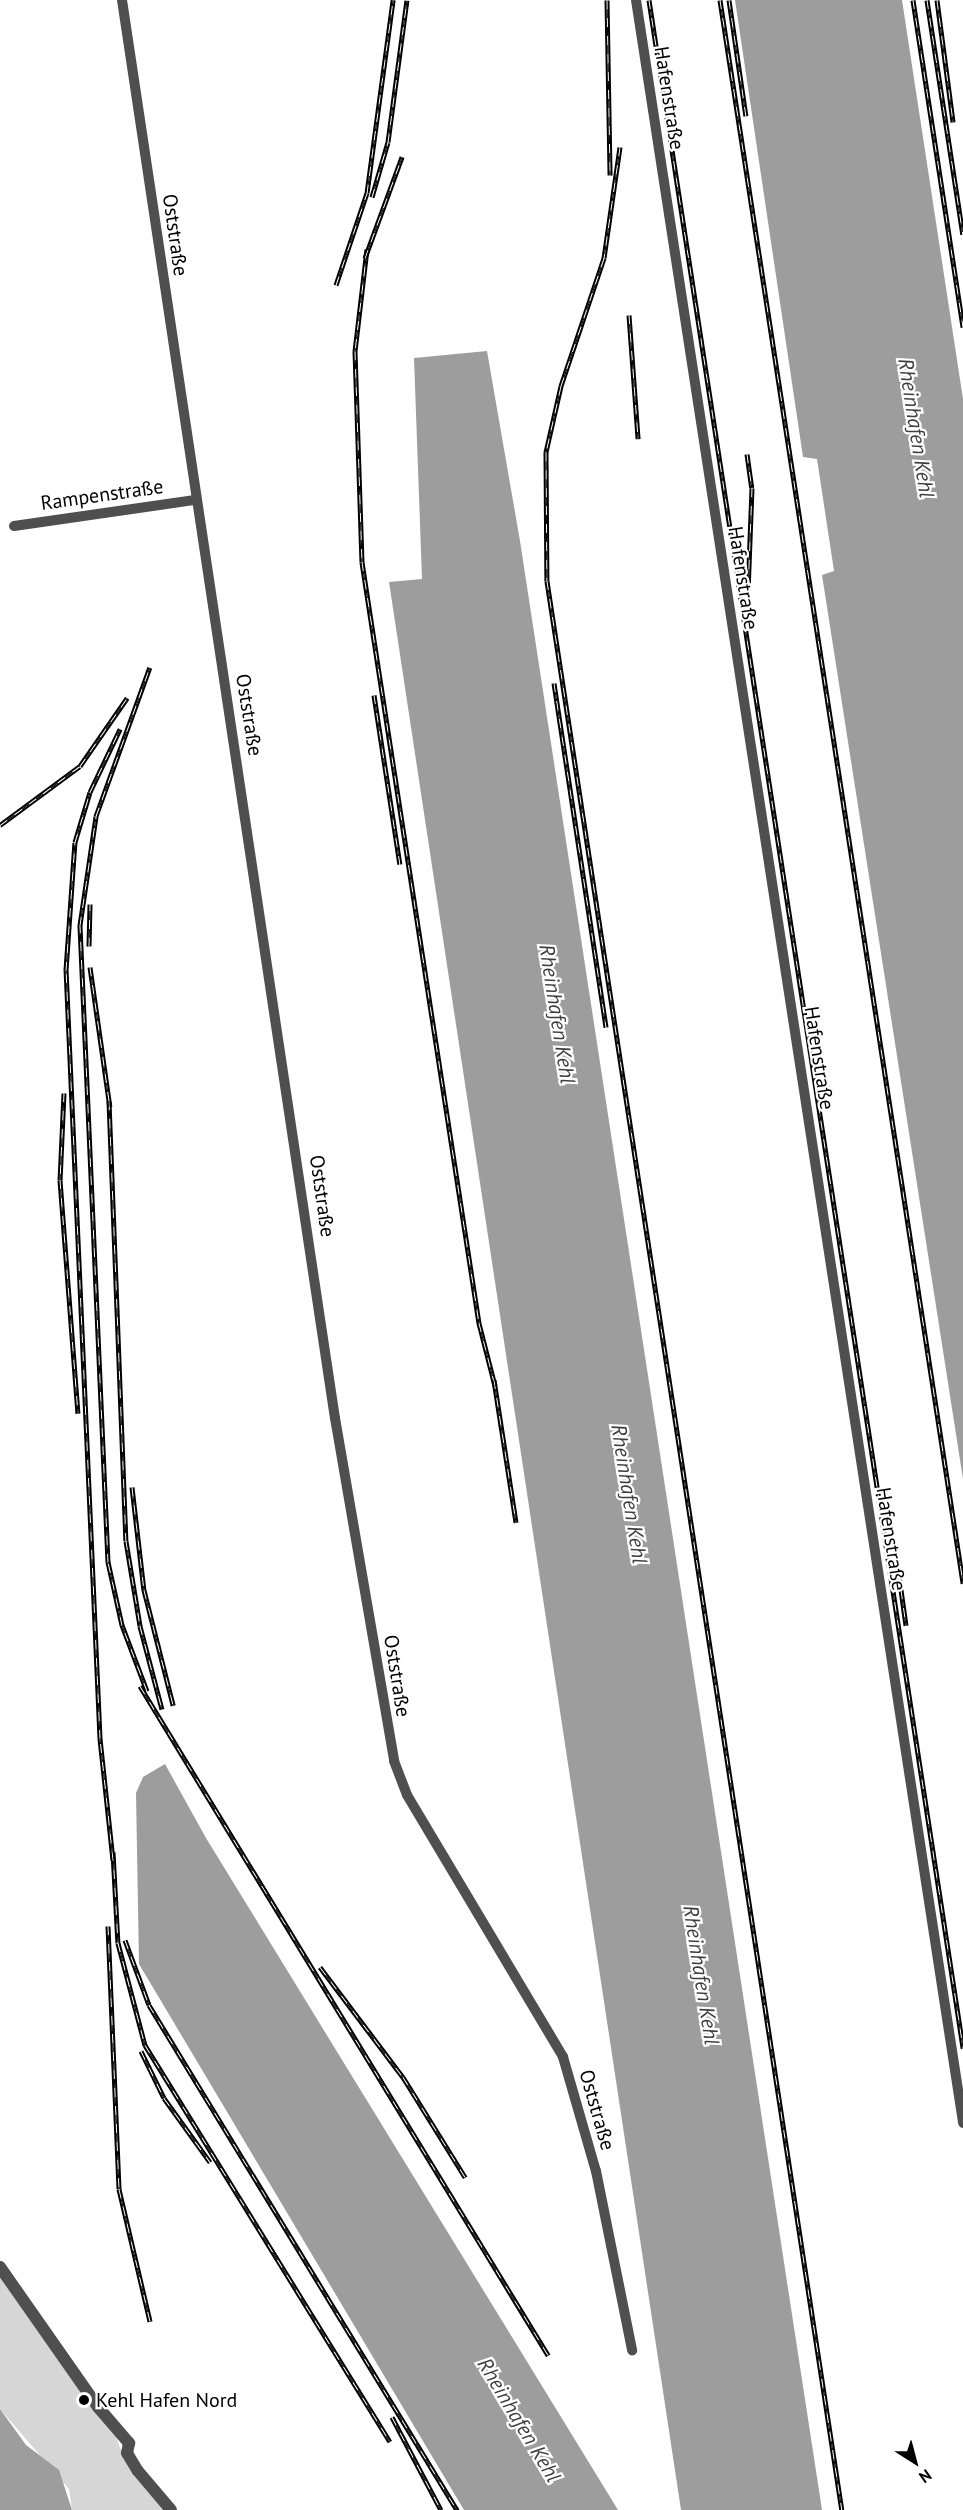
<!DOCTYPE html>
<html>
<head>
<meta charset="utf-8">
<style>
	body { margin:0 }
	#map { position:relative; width:963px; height:2510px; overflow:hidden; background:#fff; font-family:"PT Sans",sans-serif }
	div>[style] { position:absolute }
	.green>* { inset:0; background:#d6d6d6 }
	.water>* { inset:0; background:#9d9d9d }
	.minor>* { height:10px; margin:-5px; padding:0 5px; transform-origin:5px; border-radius:5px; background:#4f4f4f }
	.tertiary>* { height:12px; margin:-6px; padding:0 6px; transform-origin:6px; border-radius:6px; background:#4f4f4f }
	.rail>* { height:5px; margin-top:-2.5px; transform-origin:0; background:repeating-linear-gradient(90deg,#fff 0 9px,#000 0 18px); box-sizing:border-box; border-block:2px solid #000 }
	.dots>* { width:16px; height:16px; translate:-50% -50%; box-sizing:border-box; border:3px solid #fff; border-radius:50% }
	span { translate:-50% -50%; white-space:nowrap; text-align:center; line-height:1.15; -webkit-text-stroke:4.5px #fff; paint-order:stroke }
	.street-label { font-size:20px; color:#000 }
	.poi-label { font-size:20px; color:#000 }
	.left { translate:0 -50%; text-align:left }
	.water-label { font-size:21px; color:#3e3e3e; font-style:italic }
	.north { position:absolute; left:885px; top:2432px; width:60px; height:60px; -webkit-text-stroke:4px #fff; paint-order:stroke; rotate:144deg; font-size:16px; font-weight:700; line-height:24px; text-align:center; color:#000 }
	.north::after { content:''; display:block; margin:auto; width:21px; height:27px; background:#000; clip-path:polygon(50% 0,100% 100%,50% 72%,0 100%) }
</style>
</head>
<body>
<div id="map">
	<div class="green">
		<div style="clip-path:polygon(0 2275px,116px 2436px,123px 2456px,163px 2510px,72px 2510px,69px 2489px,0 2409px)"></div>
	</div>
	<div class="water">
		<div style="clip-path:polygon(735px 0,902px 0,963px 399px,963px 1479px,822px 575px,834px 571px,817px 459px,803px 457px)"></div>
		<div style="clip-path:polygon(487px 351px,520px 541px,822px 2510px,681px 2510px,389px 582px,422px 579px,414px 358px)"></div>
		<div style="clip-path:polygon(165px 1764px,206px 1838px,618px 2510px,464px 2510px,139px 1964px,136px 1793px,143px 1777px)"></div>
		<div style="clip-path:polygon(0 2409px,26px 2445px,59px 2470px,72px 2510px,0 2510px)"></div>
	</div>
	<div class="minor">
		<div style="left:122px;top:0;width:1434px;rotate:81.46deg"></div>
		<div style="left:335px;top:1418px;width:348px;rotate:80.2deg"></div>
		<div style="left:394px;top:1761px;width:36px;rotate:69deg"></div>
		<div style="left:407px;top:1795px;width:305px;rotate:59.2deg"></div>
		<div style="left:563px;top:2057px;width:119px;rotate:73.9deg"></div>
		<div style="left:596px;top:2171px;width:183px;rotate:78.6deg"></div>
		<div style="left:636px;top:0;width:2148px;rotate:81.24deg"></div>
		<div style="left:14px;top:526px;width:183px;rotate:-8.2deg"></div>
	</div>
	<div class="tertiary">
		<div style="left:0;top:2267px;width:171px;rotate:55deg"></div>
		<div style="left:98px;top:2407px;width:48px;rotate:49.3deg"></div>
		<div style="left:129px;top:2443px;width:10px;rotate:101deg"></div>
		<div style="left:127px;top:2453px;width:21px;rotate:59deg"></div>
		<div style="left:138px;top:2471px;width:51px;rotate:49.8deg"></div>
	</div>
	<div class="rail">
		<div style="left:607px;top:0;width:175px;rotate:89deg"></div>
		<div style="left:649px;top:0;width:2072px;rotate:81.28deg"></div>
		<div style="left:720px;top:0;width:1602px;rotate:81.27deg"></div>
		<div style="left:729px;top:0;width:117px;rotate:81.7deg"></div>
		<div style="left:913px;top:0;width:331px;rotate:81.3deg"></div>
		<div style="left:927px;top:0;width:237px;rotate:81.3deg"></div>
		<div style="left:937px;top:0;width:123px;rotate:82.5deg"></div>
		<div style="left:620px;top:147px;width:112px;rotate:98.2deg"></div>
		<div style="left:604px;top:258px;width:135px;rotate:108.6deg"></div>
		<div style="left:561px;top:386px;width:68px;rotate:102.8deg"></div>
		<div style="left:546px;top:452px;width:129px;rotate:89.6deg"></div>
		<div style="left:547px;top:581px;width:1951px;rotate:81.31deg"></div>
		<div style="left:372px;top:197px;width:57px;rotate:-73.8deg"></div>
		<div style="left:388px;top:142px;width:143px;rotate:-82.4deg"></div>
		<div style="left:367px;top:249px;width:103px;rotate:96.7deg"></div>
		<div style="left:355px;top:351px;width:211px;rotate:88.1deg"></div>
		<div style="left:362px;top:562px;width:770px;rotate:81.26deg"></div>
		<div style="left:479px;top:1323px;width:65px;rotate:75.7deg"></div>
		<div style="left:365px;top:258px;width:108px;rotate:-69.9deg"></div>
		<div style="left:336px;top:285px;width:97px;rotate:-71.4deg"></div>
		<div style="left:367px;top:193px;width:195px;rotate:-82.3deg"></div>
		<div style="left:629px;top:315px;width:124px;rotate:85.8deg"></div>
		<div style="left:747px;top:454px;width:34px;rotate:82deg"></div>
		<div style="left:752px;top:488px;width:106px;rotate:92.2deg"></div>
		<div style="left:554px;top:683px;width:348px;rotate:81.4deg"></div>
		<div style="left:374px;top:695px;width:171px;rotate:81.3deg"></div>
		<div style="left:0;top:825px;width:99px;rotate:-36.4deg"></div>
		<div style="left:80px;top:766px;width:83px;rotate:-55.3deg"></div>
		<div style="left:89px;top:946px;width:42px;rotate:-88.6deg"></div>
		<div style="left:90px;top:967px;width:141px;rotate:81.9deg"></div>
		<div style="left:64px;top:1093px;width:87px;rotate:92.6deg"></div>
		<div style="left:60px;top:1180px;width:234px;rotate:85.6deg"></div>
		<div style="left:109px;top:1101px;width:440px;rotate:87.8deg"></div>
		<div style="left:126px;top:1541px;width:86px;rotate:80.6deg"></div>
		<div style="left:140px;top:1626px;width:86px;rotate:75.2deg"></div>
		<div style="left:494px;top:1380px;width:144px;rotate:81.2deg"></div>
		<div style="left:132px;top:1487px;width:104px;rotate:83.4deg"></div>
		<div style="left:144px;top:1590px;width:119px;rotate:75.8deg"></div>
		<div style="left:896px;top:1554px;width:72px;rotate:82deg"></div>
		<div style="left:140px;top:1686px;width:784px;rotate:58.62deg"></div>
		<div style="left:147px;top:1691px;width:71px;rotate:-110.7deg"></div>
		<div style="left:122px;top:1625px;width:65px;rotate:-102.5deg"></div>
		<div style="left:108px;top:1562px;width:638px;rotate:-92.52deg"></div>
		<div style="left:80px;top:925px;width:110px;rotate:-81.6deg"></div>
		<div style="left:96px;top:816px;width:158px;rotate:-70.1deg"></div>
		<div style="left:113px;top:1852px;width:91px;rotate:86.9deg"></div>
		<div style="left:118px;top:1943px;width:106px;rotate:75.2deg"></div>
		<div style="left:145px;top:2045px;width:466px;rotate:58.3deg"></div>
		<div style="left:113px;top:1860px;width:123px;rotate:-96.1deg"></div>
		<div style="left:100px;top:1738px;width:769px;rotate:-92.53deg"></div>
		<div style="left:66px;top:970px;width:128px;rotate:-86deg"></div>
		<div style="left:75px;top:842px;width:52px;rotate:-73.3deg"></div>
		<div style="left:90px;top:792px;width:70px;rotate:-64.5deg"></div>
		<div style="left:108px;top:1926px;width:263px;rotate:87.6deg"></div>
		<div style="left:119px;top:2189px;width:136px;rotate:76.8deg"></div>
		<div style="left:125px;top:1940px;width:69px;rotate:69.7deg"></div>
		<div style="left:149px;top:2005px;width:592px;rotate:58.62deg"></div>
		<div style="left:320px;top:1967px;width:138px;rotate:53deg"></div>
		<div style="left:403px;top:2077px;width:118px;rotate:58.2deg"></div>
		<div style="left:141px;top:2051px;width:52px;rotate:63.9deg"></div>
		<div style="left:164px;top:2098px;width:79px;rotate:54.3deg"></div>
		<div style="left:392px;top:2417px;width:105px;rotate:62.2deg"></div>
	</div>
	<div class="dots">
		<div style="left:84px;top:2400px;background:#000"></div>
	</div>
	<div class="street-label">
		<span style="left:669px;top:98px;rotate:81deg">Hafenstraße</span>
		<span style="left:175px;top:235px;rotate:82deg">Oststraße</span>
		<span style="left:102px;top:495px;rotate:-8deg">Rampenstraße</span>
		<span style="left:743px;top:578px;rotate:81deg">Hafenstraße</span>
		<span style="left:249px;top:715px;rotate:81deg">Oststraße</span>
		<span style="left:819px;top:1058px;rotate:81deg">Hafenstraße</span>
		<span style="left:322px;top:1196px;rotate:82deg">Oststraße</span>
		<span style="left:891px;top:1539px;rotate:81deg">Hafenstraße</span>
		<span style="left:397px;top:1676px;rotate:81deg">Oststraße</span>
		<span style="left:597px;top:2110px;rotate:74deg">Oststraße</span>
	</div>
	<div class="poi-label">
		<span class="left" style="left:96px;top:2400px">Kehl Hafen Nord</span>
	</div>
	<div class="water-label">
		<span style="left:916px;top:428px;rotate:81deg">Rheinhafen Kehl</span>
		<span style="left:557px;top:1014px;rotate:81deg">Rheinhafen Kehl</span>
		<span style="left:629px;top:1494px;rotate:81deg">Rheinhafen Kehl</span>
		<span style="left:701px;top:1975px;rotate:81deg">Rheinhafen Kehl</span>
		<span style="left:519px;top:2420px;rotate:59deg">Rheinhafen Kehl</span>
	</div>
	<div class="north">N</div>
</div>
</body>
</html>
